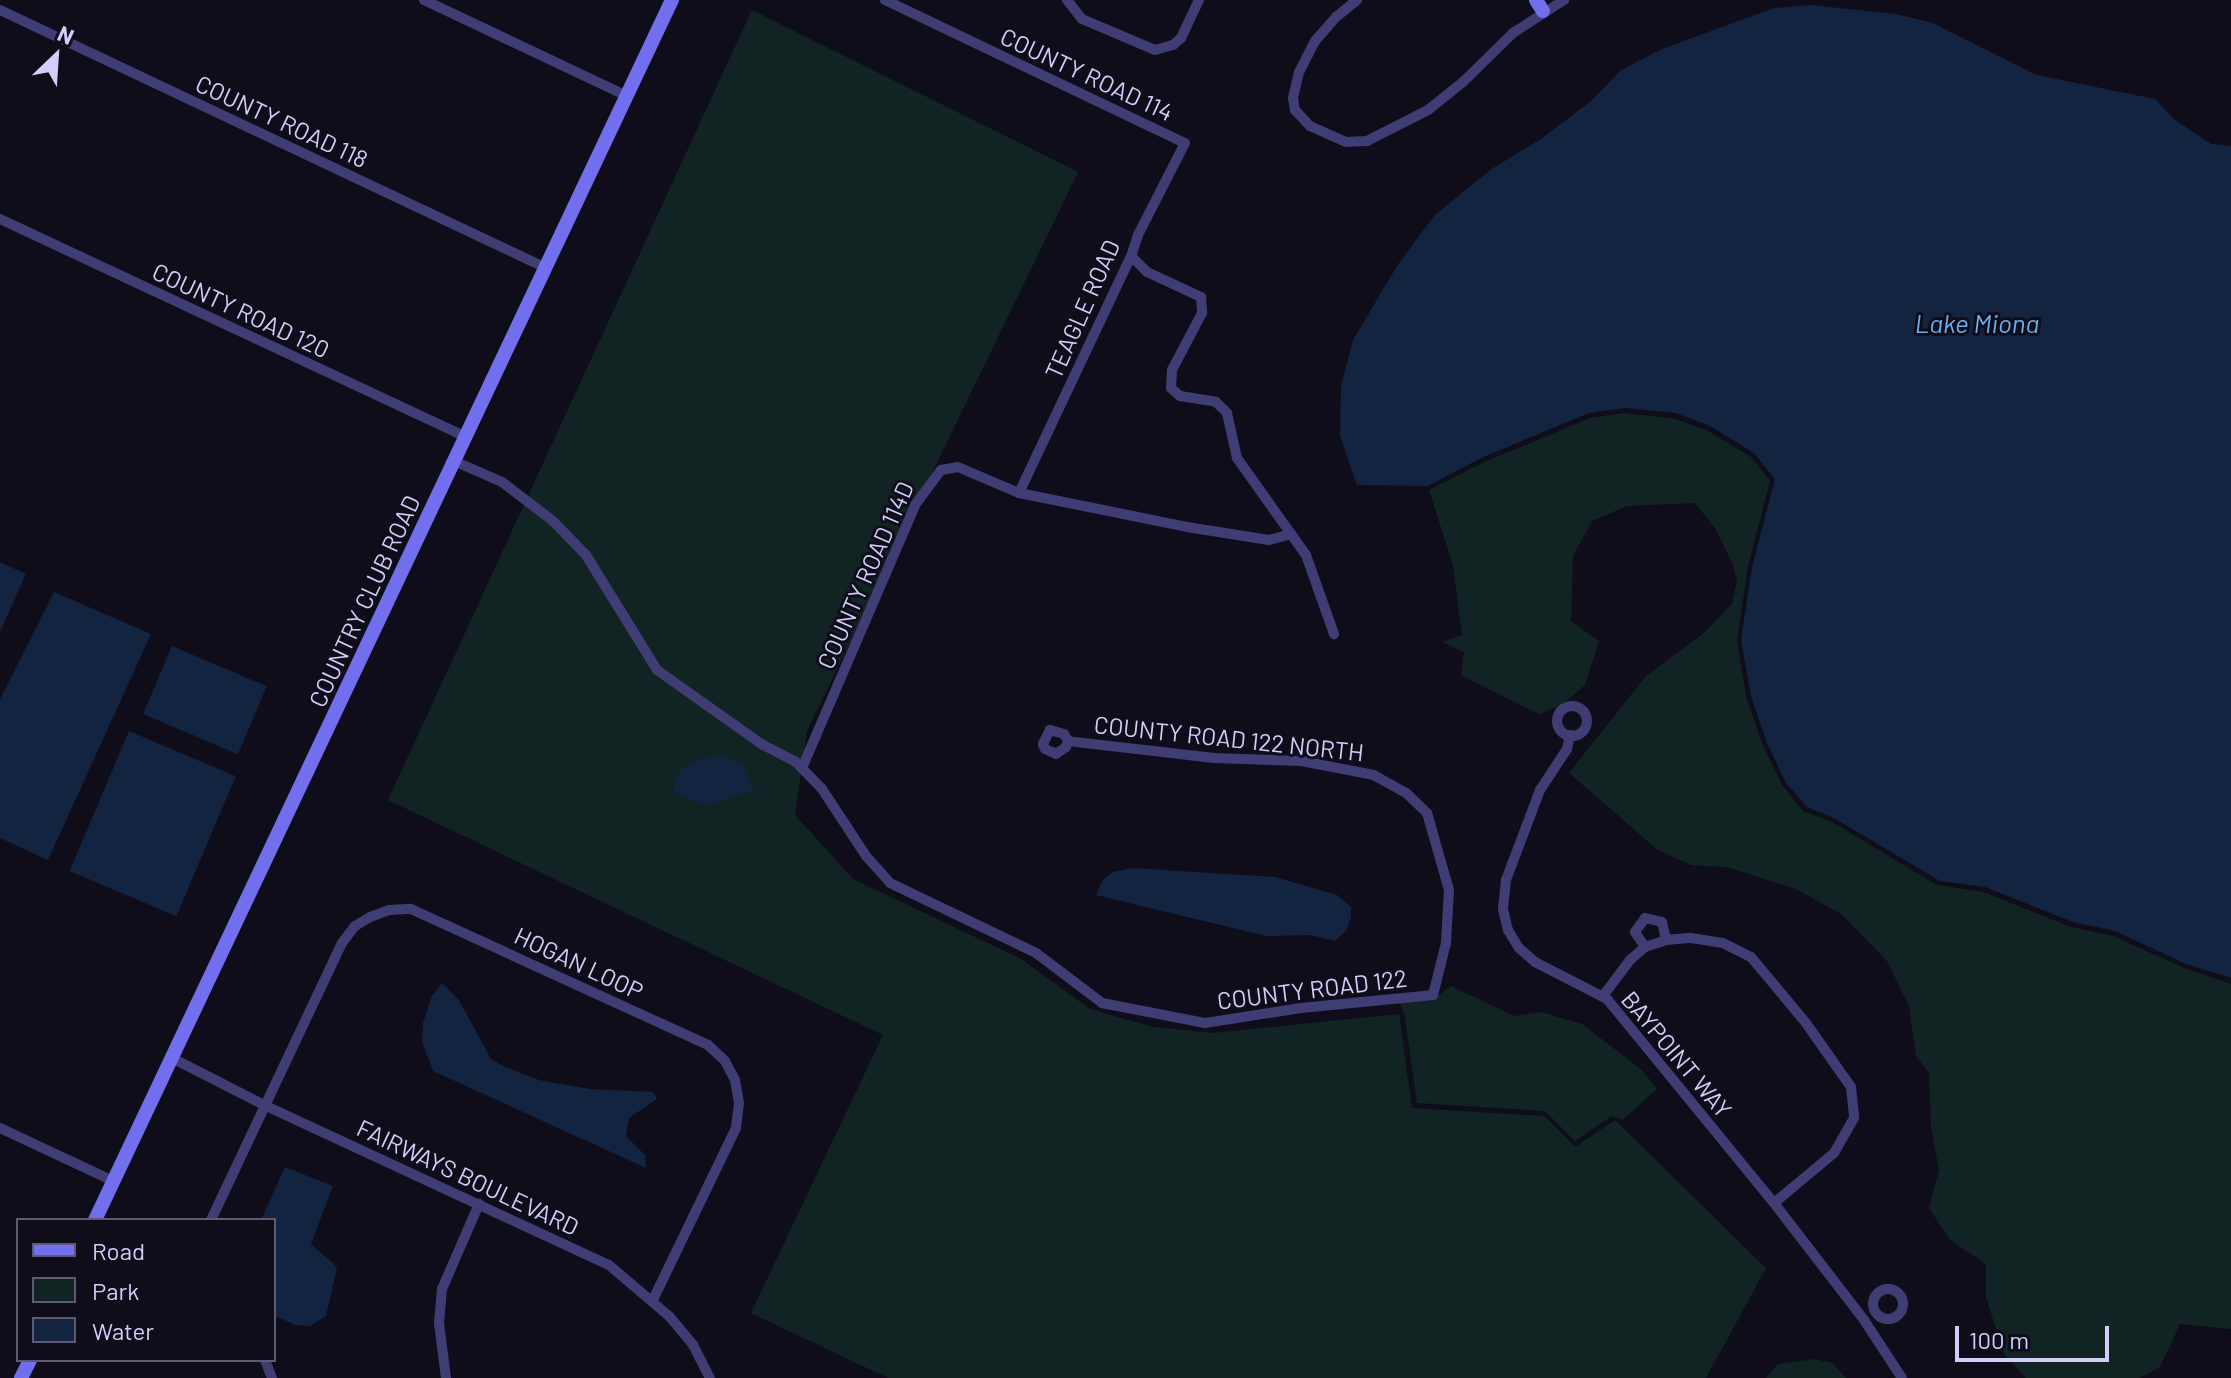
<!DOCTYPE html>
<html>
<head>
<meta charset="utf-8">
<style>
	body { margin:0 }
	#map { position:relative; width:2231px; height:1378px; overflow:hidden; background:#100d1b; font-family:Barlow,sans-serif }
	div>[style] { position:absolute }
	.green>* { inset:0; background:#112423 }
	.water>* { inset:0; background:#12243f; transform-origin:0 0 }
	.street>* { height:10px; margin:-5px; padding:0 5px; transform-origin:5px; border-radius:5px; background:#403d75 }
	.street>.ring { margin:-5px; padding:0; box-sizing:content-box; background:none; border:10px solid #403d75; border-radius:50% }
	.secondary>* { height:14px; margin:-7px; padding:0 7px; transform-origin:7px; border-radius:7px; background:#726fee }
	span { translate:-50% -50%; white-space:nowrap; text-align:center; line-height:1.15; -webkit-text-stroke:6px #100d1b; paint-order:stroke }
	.street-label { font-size:24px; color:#d2cdf9 }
	.water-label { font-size:26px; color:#67afed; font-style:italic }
	.legend { position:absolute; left:16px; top:1218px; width:260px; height:144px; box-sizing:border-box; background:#100d1b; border:2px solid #5e5a74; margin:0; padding:10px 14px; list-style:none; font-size:24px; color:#d2cdf9 }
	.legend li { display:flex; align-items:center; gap:16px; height:40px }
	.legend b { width:40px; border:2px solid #5e5a74 }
	.north { position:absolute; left:16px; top:16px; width:80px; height:80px; -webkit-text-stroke:6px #100d1b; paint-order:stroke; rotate:25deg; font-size:22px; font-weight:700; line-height:32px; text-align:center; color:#d2cdf9 }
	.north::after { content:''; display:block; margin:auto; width:28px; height:36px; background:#d2cdf9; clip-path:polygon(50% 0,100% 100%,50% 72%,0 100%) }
	.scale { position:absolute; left:1955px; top:1326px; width:154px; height:36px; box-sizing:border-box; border:4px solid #d2cdf9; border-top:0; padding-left:10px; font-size:24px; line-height:28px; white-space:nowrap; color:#d2cdf9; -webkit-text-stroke:6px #100d1b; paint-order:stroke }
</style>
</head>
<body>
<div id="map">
	<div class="green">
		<div style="clip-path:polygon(752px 10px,1078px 172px,807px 731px,795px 815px,853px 879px,1021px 959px,1090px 1009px,1153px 1027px,1213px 1033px,1399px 1014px,1412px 1108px,1544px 1116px,1575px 1147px,1615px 1120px,1766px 1268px,1706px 1378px,888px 1378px,751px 1313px,883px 1035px,388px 800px)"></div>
		<div style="clip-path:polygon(1625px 413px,1675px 419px,1708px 431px,1751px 457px,1770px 481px,1748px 567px,1737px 640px,1746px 697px,1763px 745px,1782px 785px,1803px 811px,1832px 822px,1937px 885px,1983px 892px,2071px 927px,2113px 936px,2184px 968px,2231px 984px,2231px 1329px,2180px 1324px,2160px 1367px,2140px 1378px,2026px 1378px,2004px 1354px,1986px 1297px,1986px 1264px,1950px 1240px,1929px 1208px,1939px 1170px,1931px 1127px,1929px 1073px,1916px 1056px,1909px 1006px,1887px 961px,1841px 914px,1796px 889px,1727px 867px,1691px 865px,1658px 850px,1569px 773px,1646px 676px,1704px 633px,1732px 604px,1737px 581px,1733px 565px,1715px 528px,1695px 503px,1627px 506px,1592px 521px,1573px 556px,1571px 621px,1599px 641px,1585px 685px,1563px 704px,1539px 714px,1461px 675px,1464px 652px,1442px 642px,1462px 635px,1453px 565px,1429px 490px,1482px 463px,1590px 418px)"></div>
		<div style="clip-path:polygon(1451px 986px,1514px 1016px,1541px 1012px,1582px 1024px,1642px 1070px,1657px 1089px,1622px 1120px,1612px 1116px,1575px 1141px,1545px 1111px,1417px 1103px,1404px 1013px,1399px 1002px,1435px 998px)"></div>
		<div style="clip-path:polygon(1814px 1359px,1832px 1363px,1846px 1378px,1766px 1378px,1778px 1364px)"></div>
	</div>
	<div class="water">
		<div style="clip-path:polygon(1811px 5px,1896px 14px,1933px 23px,2037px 75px,2155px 99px,2175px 120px,2211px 144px,2231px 146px,2231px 978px,2186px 964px,2115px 931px,2073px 922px,1985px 887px,1940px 881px,1834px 818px,1807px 807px,1786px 783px,1767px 743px,1751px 696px,1741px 640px,1752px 567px,1775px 479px,1754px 453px,1710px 426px,1676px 413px,1625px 408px,1589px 413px,1481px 458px,1428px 486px,1357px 485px,1340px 436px,1341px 386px,1353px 340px,1397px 266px,1434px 216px,1490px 170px,1541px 139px,1591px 101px,1621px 70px,1662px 49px,1774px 8px)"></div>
		<div style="clip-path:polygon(0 562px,26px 574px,0 632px)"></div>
		<div style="clip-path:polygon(54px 592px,151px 634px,48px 860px,0 838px,0 699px)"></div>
		<div style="left:172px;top:646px;width:103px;height:74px;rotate:23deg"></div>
		<div style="left:129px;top:731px;width:116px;height:152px;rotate:23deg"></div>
		<div style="clip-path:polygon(722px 756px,743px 764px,754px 790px,705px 805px,673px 792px,679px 772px,685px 766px,699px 759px)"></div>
		<div style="clip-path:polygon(1133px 868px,1275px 877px,1337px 895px,1351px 907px,1351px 917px,1346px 931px,1335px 941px,1310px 935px,1266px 936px,1096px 895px,1102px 881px,1112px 872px)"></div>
		<div style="clip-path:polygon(442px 983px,459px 1000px,491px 1059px,505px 1067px,539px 1080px,590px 1089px,653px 1092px,657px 1099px,629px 1118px,626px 1136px,645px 1155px,646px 1168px,433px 1071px,422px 1042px,423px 1023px,432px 996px)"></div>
		<div style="clip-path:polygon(285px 1167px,333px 1186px,311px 1244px,337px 1267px,326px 1316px,310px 1326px,295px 1325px,274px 1315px,274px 1220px,261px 1220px)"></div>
	</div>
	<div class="street">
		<div style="left:424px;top:0;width:225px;rotate:25.3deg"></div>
		<div style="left:885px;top:0;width:332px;rotate:25.5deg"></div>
		<div style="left:1185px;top:143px;width:103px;rotate:117.1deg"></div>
		<div style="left:1138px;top:235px;width:22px;rotate:108deg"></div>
		<div style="left:1131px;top:256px;width:262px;rotate:115.3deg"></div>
		<div style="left:1067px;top:0;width:24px;rotate:52deg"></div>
		<div style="left:1082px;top:19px;width:79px;rotate:23deg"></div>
		<div style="left:1155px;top:50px;width:19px;rotate:-16deg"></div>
		<div style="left:1173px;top:45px;width:11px;rotate:-41deg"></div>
		<div style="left:1181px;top:38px;width:42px;rotate:-64.7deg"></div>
		<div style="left:1357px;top:0;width:27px;rotate:141deg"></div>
		<div style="left:1336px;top:17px;width:32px;rotate:131deg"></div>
		<div style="left:1315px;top:41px;width:35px;rotate:117deg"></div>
		<div style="left:1299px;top:72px;width:27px;rotate:103deg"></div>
		<div style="left:1293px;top:98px;width:12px;rotate:81deg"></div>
		<div style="left:1295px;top:110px;width:22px;rotate:47deg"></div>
		<div style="left:1310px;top:126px;width:39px;rotate:24deg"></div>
		<div style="left:1346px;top:142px;width:21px;rotate:-3deg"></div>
		<div style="left:1367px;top:141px;width:68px;rotate:-26.9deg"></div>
		<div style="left:1428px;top:110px;width:45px;rotate:-38.7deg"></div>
		<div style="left:1463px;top:82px;width:70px;rotate:-44.4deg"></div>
		<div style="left:1513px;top:33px;width:61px;rotate:-32.9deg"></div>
		<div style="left:0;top:10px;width:604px;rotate:25.29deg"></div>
		<div style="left:0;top:219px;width:514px;rotate:25.07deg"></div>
		<div style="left:1131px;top:256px;width:23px;rotate:45deg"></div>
		<div style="left:1147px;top:272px;width:60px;rotate:24.8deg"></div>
		<div style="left:1201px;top:297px;width:16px;rotate:86deg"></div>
		<div style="left:1202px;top:313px;width:64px;rotate:117.8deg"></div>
		<div style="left:1172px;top:370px;width:18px;rotate:93deg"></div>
		<div style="left:1171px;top:388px;width:12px;rotate:42deg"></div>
		<div style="left:1180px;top:396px;width:36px;rotate:9deg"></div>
		<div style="left:1216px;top:402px;width:16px;rotate:45deg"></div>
		<div style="left:1227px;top:413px;width:46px;rotate:77.5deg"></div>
		<div style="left:1237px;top:458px;width:119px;rotate:54.6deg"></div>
		<div style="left:1306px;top:555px;width:84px;rotate:70.5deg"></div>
		<div style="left:454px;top:461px;width:52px;rotate:23.6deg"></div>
		<div style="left:502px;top:482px;width:64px;rotate:37.4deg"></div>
		<div style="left:553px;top:521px;width:47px;rotate:45.9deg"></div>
		<div style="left:586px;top:555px;width:135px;rotate:58.3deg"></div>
		<div style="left:657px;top:670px;width:130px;rotate:35.3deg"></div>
		<div style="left:763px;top:745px;width:36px;rotate:27deg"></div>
		<div style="left:795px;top:761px;width:39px;rotate:46deg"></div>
		<div style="left:822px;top:789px;width:80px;rotate:56.7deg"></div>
		<div style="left:866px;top:856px;width:36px;rotate:48deg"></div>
		<div style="left:890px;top:883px;width:162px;rotate:25.6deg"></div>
		<div style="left:1036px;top:953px;width:83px;rotate:37.1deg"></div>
		<div style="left:1102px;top:1003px;width:105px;rotate:11deg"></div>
		<div style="left:1205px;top:1023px;width:97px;rotate:-8.9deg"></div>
		<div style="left:1301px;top:1008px;width:133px;rotate:-5.6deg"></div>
		<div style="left:1433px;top:995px;width:54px;rotate:-76deg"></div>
		<div style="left:1446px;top:943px;width:53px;rotate:-86.8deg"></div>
		<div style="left:1449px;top:890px;width:80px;rotate:-105.9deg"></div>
		<div style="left:1427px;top:813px;width:29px;rotate:-136deg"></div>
		<div style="left:1406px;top:793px;width:37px;rotate:-151deg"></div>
		<div style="left:1374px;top:775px;width:74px;rotate:-169.1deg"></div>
		<div style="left:1301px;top:761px;width:87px;rotate:-178deg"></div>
		<div style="left:1214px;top:758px;width:147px;rotate:-173.4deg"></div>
		<div style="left:1068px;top:741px;width:8px;rotate:-120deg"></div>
		<div style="left:1064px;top:734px;width:15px;rotate:-164deg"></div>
		<div style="left:1050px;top:730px;width:16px;rotate:117deg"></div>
		<div style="left:1043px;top:744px;width:5px;rotate:68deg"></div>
		<div style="left:1045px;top:749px;width:12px;rotate:24deg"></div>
		<div style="left:1056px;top:754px;width:12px;rotate:-35deg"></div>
		<div style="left:1066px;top:747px;width:6px;rotate:-72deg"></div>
		<div class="ring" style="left:1557px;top:706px;width:20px;height:20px"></div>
		<div style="left:1570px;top:735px;width:14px;rotate:102deg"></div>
		<div style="left:1567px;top:749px;width:49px;rotate:123.4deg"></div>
		<div style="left:1540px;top:790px;width:96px;rotate:110.7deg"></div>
		<div style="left:1506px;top:880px;width:29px;rotate:96deg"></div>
		<div style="left:1503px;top:909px;width:22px;rotate:77deg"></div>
		<div style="left:1508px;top:930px;width:21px;rotate:59deg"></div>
		<div style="left:1519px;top:948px;width:21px;rotate:41deg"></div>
		<div style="left:1535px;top:962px;width:81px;rotate:27.2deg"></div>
		<div style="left:1607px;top:999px;width:264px;rotate:50.7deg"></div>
		<div style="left:1774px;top:1203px;width:148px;rotate:52.4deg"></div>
		<div style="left:1864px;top:1320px;width:69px;rotate:56.8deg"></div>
		<div style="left:802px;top:768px;width:286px;rotate:-66.7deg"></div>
		<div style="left:915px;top:505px;width:44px;rotate:-53.4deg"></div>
		<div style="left:941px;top:470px;width:17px;rotate:-10deg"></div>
		<div style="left:958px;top:467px;width:66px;rotate:23.1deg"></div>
		<div style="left:1019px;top:493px;width:171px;rotate:11.4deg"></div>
		<div style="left:1187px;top:527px;width:83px;rotate:9deg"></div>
		<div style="left:1269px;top:540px;width:23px;rotate:-15deg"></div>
		<div style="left:1645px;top:947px;width:18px;rotate:-124deg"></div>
		<div style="left:1635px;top:932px;width:17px;rotate:-54deg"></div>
		<div style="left:1645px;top:918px;width:17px;rotate:13deg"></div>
		<div style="left:1662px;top:922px;width:18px;rotate:77deg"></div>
		<div style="left:1603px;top:996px;width:45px;rotate:-53.1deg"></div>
		<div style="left:1630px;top:960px;width:20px;rotate:-41deg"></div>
		<div style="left:1645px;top:947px;width:22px;rotate:-18deg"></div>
		<div style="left:1666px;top:940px;width:25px;rotate:-5deg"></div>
		<div style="left:1691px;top:938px;width:32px;rotate:9deg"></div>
		<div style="left:1723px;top:943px;width:31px;rotate:27deg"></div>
		<div style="left:1751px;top:957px;width:86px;rotate:50.2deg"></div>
		<div style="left:1806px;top:1023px;width:78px;rotate:54.9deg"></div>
		<div style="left:1851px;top:1087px;width:31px;rotate:84deg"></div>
		<div style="left:1854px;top:1118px;width:40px;rotate:119.7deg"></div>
		<div style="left:1834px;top:1153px;width:78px;rotate:140.2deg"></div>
		<div style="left:172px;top:1058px;width:103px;rotate:27.1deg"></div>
		<div style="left:264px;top:1105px;width:380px;rotate:24.9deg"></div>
		<div style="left:609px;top:1265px;width:79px;rotate:40.4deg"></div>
		<div style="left:669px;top:1316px;width:38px;rotate:50deg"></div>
		<div style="left:693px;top:1345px;width:37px;rotate:63deg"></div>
		<div style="left:0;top:1128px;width:125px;rotate:25.1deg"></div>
		<div style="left:211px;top:1220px;width:306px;rotate:-64.7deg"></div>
		<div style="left:342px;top:943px;width:21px;rotate:-53deg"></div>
		<div style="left:355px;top:926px;width:17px;rotate:-31deg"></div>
		<div style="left:370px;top:917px;width:20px;rotate:-20deg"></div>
		<div style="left:389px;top:910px;width:22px;rotate:-3deg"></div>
		<div style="left:411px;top:909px;width:327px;rotate:24.6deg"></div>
		<div style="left:708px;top:1045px;width:23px;rotate:43deg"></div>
		<div style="left:725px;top:1061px;width:21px;rotate:62deg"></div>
		<div style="left:735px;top:1080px;width:23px;rotate:80deg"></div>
		<div style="left:739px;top:1103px;width:25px;rotate:97deg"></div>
		<div style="left:736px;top:1128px;width:191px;rotate:115.8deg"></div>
		<div class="ring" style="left:1873px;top:1289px;width:20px;height:20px"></div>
		<div style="left:265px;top:1360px;width:19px;rotate:69deg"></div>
		<div style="left:446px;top:1378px;width:55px;rotate:-97.3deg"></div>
		<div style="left:439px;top:1323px;width:34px;rotate:-85deg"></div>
		<div style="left:442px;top:1289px;width:93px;rotate:-66.5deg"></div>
	</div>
	<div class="secondary">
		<div style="left:1536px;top:0;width:13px;rotate:58deg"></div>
		<div style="left:95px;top:1220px;width:1350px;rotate:-64.69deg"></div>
		<div style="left:21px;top:1378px;width:20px;rotate:-63deg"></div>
	</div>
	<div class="street-label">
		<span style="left:1087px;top:74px;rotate:25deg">COUNTY ROAD 114</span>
		<span style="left:282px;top:121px;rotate:25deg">COUNTY ROAD 118</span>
		<span style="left:1082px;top:309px;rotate:-66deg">TEAGLE ROAD</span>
		<span style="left:241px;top:310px;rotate:25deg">COUNTY ROAD 120</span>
		<span style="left:865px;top:575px;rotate:-66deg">COUNTY ROAD 114D</span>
		<span style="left:364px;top:601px;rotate:-65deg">COUNTRY CLUB ROAD</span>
		<span style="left:1229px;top:738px;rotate:6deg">COUNTY ROAD 122 NORTH</span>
		<span style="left:579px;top:963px;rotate:25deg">HOGAN LOOP</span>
		<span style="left:1312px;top:989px;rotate:-7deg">COUNTY ROAD 122</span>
		<span style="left:1677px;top:1054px;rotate:50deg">BAYPOINT WAY</span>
		<span style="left:468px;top:1177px;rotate:25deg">FAIRWAYS BOULEVARD</span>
	</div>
	<div class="water-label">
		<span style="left:1977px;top:323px">Lake Miona</span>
	</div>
	<ul class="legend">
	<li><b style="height:10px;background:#726fee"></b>Road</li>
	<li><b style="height:22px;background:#112423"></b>Park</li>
	<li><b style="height:22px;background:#12243f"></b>Water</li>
	</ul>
	<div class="north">N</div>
	<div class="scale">100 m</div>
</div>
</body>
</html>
